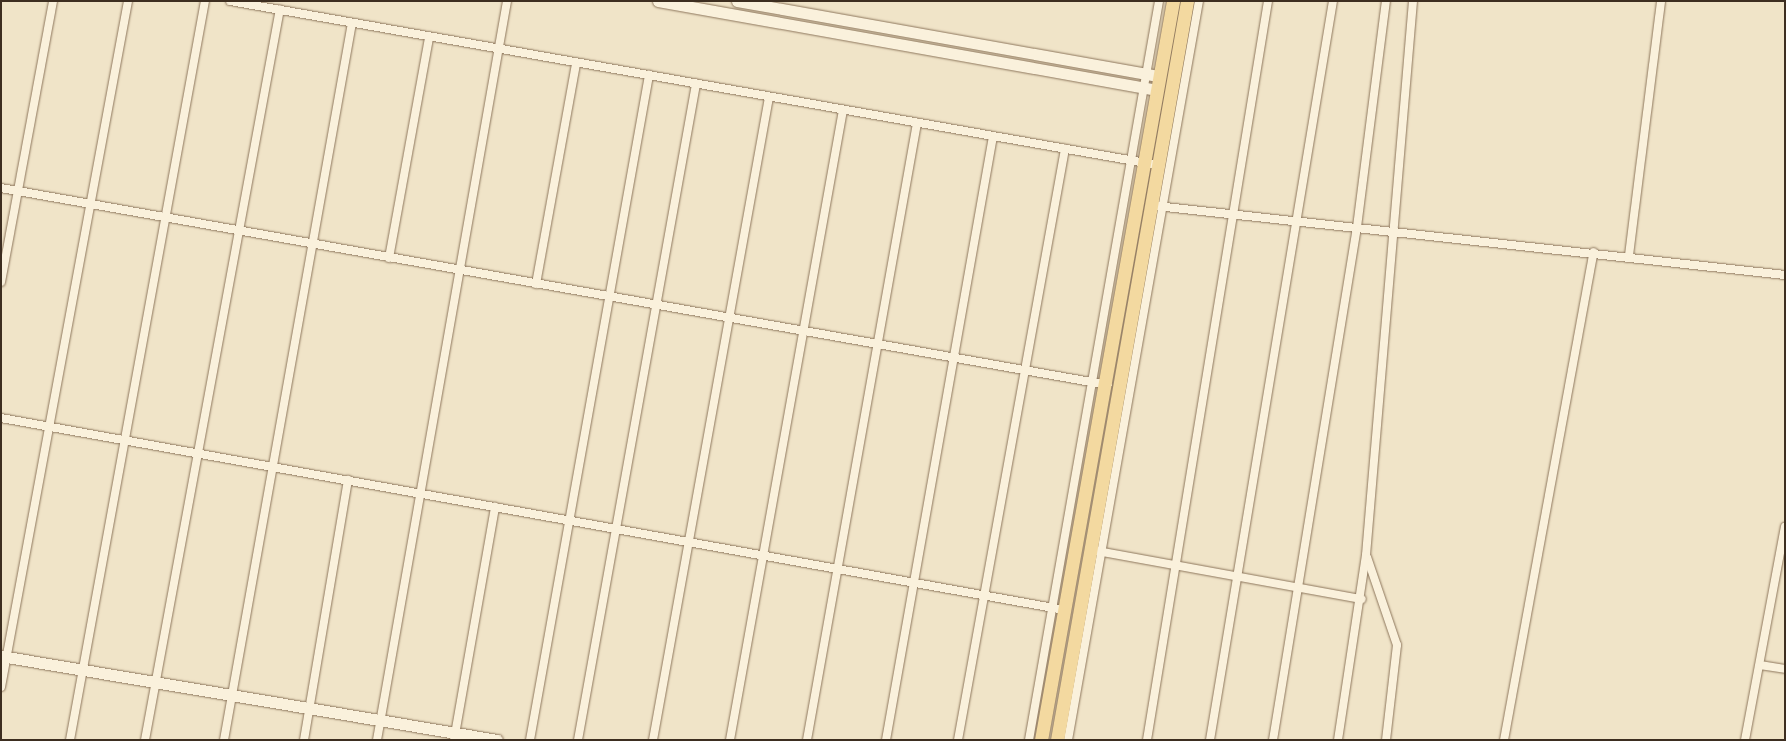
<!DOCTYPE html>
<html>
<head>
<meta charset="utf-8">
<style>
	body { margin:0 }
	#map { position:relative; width:1786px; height:741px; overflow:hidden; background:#f0e4c8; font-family:Georgia,serif }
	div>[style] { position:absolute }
	.roads { filter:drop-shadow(0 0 1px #8d765c) drop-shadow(0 0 1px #8d765c) }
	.street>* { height:8px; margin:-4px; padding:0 4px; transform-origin:4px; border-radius:4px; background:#faf1dc }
	.secondary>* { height:11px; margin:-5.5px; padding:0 5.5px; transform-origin:5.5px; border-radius:5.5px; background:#faf1dc }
	.primary>* { height:13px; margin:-6.5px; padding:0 6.5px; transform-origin:6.5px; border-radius:6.5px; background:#f3d9a0 }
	span { translate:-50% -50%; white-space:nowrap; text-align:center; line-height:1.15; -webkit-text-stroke:3.5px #f7eed8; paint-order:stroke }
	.frame { position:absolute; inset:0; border:2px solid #3d2e20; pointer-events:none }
</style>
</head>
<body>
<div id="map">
	<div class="roads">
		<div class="street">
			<div style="left:230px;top:1px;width:941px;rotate:10.03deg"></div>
			<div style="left:1px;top:188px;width:1124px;rotate:10.09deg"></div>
			<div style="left:1156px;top:206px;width:633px;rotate:6.26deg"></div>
			<div style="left:1629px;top:255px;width:256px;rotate:-82.8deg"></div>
			<div style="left:389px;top:258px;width:225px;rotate:-79.7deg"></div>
			<div style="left:1px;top:282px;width:286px;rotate:-79.5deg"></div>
			<div style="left:536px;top:284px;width:225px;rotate:-79.7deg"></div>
			<div style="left:1px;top:418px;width:1081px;rotate:10.23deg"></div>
			<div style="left:1097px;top:551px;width:269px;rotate:10.3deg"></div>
			<div style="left:1367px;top:557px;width:93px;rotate:71.2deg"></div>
			<div style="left:1397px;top:645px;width:96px;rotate:96.6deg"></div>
			<div style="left:1760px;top:665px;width:25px;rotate:9deg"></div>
			<div style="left:1px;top:687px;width:698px;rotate:-79.51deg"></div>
			<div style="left:70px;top:740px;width:751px;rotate:-79.65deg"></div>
			<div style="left:145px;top:740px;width:743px;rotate:-79.54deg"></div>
			<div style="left:224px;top:740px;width:728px;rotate:-79.88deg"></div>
			<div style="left:304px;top:740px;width:264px;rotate:-80.4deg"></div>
			<div style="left:377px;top:740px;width:750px;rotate:-80.02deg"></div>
			<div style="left:454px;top:740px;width:237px;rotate:-80deg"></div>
			<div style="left:530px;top:740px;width:676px;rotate:-79.85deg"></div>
			<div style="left:578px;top:740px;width:667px;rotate:-79.8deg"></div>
			<div style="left:653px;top:740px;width:653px;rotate:-79.77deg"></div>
			<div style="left:730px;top:740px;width:640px;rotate:-79.83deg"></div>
			<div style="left:807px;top:740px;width:627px;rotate:-79.89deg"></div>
			<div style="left:886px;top:740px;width:613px;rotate:-79.95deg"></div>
			<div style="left:958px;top:740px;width:601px;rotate:-79.74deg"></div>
			<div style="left:1029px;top:740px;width:750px;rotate:-80.02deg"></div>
			<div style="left:1068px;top:740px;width:751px;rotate:-79.95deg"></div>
			<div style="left:1147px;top:740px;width:749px;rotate:-80.7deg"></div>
			<div style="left:1210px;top:740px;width:749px;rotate:-80.55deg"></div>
			<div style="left:1273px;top:740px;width:520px;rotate:-80.7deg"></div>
			<div style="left:1357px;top:227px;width:228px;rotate:-82.7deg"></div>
			<div style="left:1338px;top:740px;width:187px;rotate:-81.4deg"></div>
			<div style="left:1366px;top:555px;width:556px;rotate:-85.15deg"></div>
			<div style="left:1504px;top:740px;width:496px;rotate:-79.6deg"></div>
			<div style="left:1745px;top:740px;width:217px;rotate:-79.4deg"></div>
		</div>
		<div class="secondary">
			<div style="left:658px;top:1px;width:507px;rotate:10.11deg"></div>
			<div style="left:737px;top:1px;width:429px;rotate:10.1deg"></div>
			<div style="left:1px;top:656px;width:503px;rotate:9.61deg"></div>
		</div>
		<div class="primary">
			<div style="left:1041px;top:740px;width:751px;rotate:-79.87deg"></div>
			<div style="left:1057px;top:740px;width:750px;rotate:-80.02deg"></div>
		</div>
	</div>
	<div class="frame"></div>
</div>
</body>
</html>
